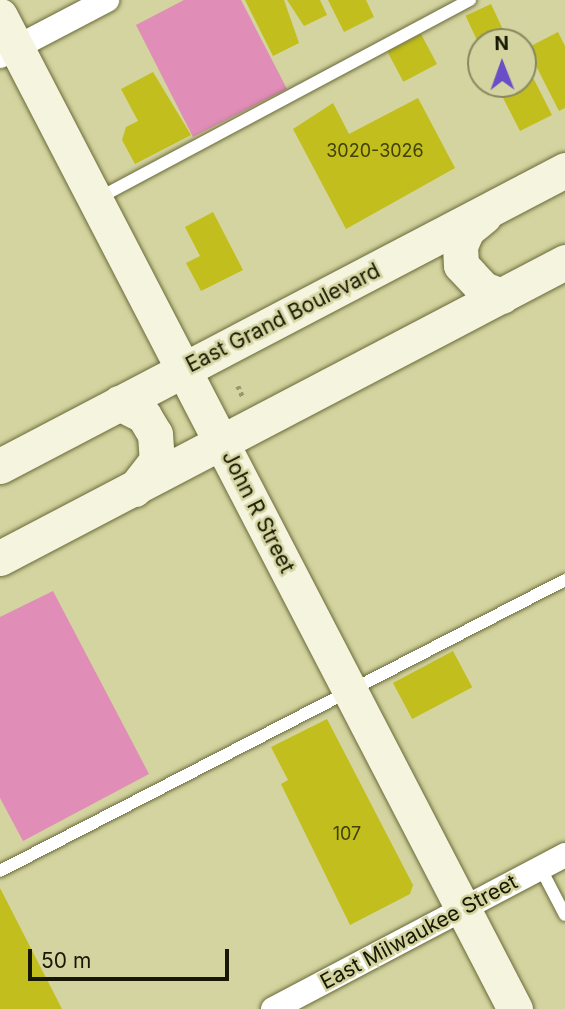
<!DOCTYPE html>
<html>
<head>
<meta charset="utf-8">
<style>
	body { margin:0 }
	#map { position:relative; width:565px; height:1009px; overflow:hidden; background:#d3d49f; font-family:Inter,sans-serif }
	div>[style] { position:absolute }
	.green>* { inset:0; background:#e08db7 }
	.building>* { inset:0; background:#c1be1d; transform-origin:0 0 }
	.path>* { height:4.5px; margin-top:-2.25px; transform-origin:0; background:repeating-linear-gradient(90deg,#99996f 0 3.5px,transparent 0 7px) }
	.roads { filter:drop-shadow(0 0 2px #6a6a3a) drop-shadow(0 0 2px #6a6a3a) }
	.lane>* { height:12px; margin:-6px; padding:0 6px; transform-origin:6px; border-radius:6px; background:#fff }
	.street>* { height:24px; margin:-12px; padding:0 12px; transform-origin:12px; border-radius:12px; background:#fff }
	.secondary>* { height:35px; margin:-17.5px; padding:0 17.5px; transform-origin:17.5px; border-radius:17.5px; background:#f4f4df }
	span { translate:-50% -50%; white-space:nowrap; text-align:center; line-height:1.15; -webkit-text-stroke:5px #d3d49f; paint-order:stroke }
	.number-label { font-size:18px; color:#42410a }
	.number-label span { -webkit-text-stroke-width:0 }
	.street-label { font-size:21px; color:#171704 }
	.north { position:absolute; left:467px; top:28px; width:70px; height:70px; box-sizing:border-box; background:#d3d49f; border:2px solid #888861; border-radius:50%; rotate:359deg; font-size:19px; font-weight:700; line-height:28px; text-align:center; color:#171704 }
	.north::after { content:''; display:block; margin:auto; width:24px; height:32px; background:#684ec7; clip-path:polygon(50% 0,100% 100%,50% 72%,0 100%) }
	.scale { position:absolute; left:28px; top:949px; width:201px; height:32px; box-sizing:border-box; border:4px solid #171704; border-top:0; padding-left:9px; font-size:21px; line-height:24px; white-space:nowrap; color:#171704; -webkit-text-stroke:5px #d3d49f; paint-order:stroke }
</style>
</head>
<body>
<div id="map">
	<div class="green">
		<div style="clip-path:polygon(184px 0,241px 0,287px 89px,193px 137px,136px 25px)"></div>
		<div style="clip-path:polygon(53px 591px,149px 774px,23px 841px,0 798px,0 617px)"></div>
	</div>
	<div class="building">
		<div style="clip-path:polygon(245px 0,284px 0,299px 43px,273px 56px)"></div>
		<div style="clip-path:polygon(287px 0,320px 0,327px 15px,304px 26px)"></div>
		<div style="clip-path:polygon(328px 0,366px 0,374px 17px,344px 32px)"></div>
		<div style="left:491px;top:4px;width:31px;height:28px;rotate:65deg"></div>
		<div style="clip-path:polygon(558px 32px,565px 46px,565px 108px,559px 111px,527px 48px)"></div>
		<div style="left:421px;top:34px;width:34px;height:38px;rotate:62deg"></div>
		<div style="clip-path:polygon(523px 58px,552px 115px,520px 131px,496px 84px,523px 84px)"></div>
		<div style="clip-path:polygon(153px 72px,191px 135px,135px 164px,122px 140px,126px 127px,138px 121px,121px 89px)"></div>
		<div style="clip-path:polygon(418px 98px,455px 168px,346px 229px,293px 129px,333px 103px,349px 134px)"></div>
		<div style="clip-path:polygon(213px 212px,243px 270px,201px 291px,186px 263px,200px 256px,185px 227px)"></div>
		<div style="left:453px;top:651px;width:41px;height:68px;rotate:62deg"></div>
		<div style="clip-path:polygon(327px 719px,413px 885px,410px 894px,350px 925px,281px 784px,288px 780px,271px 747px)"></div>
		<div style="clip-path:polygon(0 888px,62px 1009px,0 1009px)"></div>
	</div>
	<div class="path">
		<div style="left:238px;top:386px;width:12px;rotate:66deg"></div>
	</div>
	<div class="roads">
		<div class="lane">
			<div style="left:97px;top:199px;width:423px;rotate:-28.1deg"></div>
			<div style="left:540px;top:867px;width:54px;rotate:62.5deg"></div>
			<div style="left:0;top:871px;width:636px;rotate:-27.25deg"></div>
		</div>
		<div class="street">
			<div style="left:0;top:56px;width:121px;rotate:-27.6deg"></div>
			<div style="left:273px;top:1009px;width:330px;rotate:-27.8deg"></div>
		</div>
		<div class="secondary">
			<div style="left:0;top:16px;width:1119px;rotate:62.59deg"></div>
			<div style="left:484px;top:216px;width:22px;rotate:141deg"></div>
			<div style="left:467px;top:230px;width:17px;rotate:114deg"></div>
			<div style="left:460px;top:246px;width:19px;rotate:87deg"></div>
			<div style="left:461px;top:265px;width:33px;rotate:47deg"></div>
			<div style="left:483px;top:289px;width:20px;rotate:20deg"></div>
			<div style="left:119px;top:403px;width:28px;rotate:27deg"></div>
			<div style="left:144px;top:416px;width:21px;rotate:59deg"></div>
			<div style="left:155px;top:434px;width:26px;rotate:86deg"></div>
			<div style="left:157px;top:460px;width:37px;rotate:128deg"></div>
			<div style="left:0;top:466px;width:638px;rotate:-27.65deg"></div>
			<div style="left:0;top:558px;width:638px;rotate:-27.65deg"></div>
		</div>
	</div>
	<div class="number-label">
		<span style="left:375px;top:151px">3020-3026</span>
		<span style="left:347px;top:834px">107</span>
	</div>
	<div class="street-label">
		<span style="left:283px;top:318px;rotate:-27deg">East Grand Boulevard</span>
		<span style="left:258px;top:512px;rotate:63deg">John R Street</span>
		<span style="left:419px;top:932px;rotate:-28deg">East Milwaukee Street</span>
	</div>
	<div class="north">N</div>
	<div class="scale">50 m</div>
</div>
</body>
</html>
